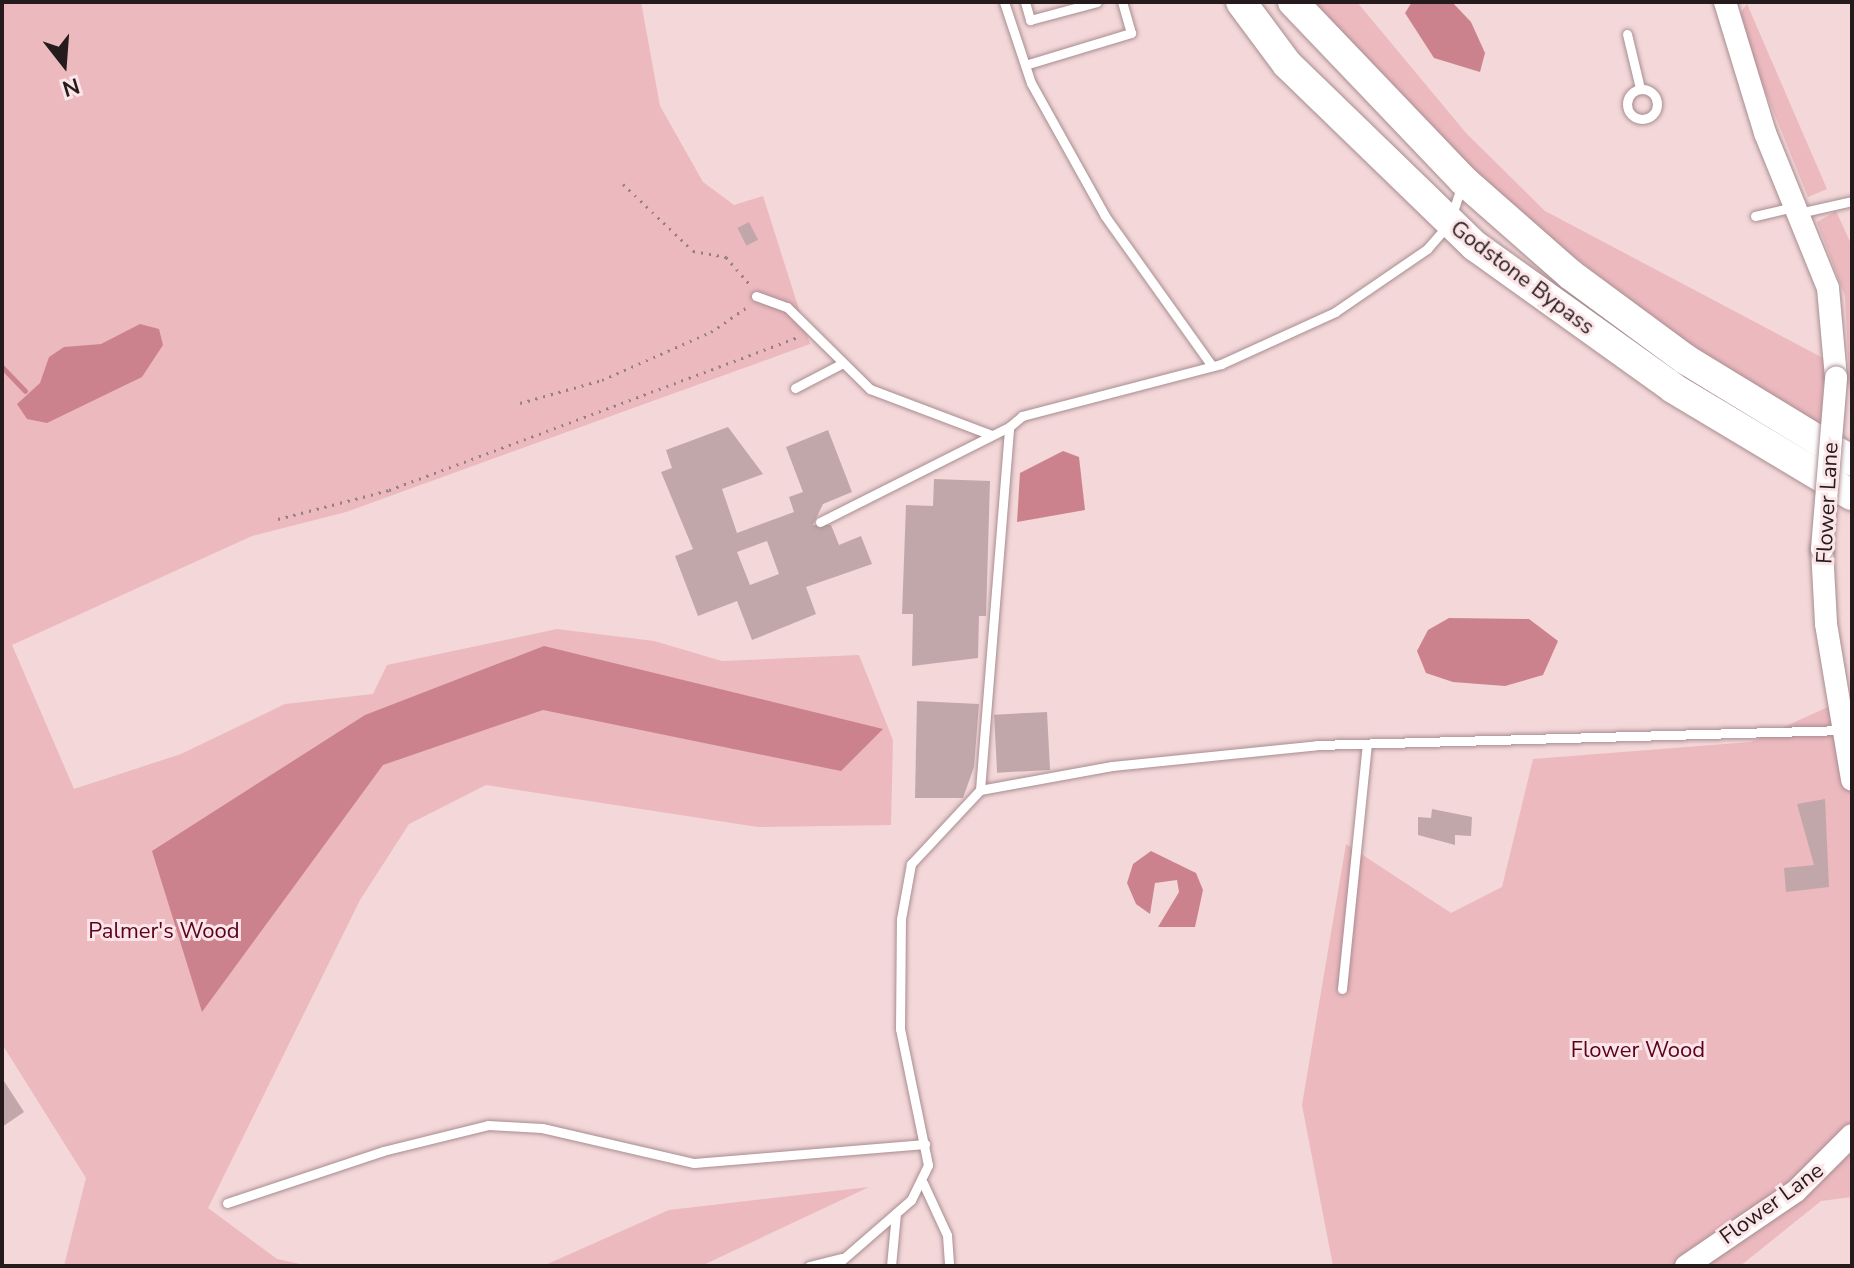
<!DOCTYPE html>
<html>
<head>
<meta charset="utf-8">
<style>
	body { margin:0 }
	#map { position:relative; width:1854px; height:1268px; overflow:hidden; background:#f3d7d9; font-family:"Nunito Sans",sans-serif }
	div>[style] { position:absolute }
	.green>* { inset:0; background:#ecb9bf }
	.water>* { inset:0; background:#cc828c }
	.stream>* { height:5px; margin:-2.5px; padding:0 2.5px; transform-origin:2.5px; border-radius:2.5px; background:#cc828c }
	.building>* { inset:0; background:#c2a7aa; transform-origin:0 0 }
	.path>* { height:3px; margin-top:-1.5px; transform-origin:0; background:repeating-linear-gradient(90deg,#958183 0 2px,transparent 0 8px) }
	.roads { filter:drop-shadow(0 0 2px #a88d90) drop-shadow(0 0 2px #a88d90) }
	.service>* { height:9px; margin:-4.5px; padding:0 4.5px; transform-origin:4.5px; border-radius:4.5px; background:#fff }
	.service>.ring { margin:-4.5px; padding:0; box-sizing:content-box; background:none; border:9px solid #fff; border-radius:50% }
	.tertiary>* { height:22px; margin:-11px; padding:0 11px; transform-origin:11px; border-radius:11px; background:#fff }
	.trunk>* { height:30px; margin:-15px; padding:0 15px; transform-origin:15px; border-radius:15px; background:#fff }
	.bridges { filter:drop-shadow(0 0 2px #a88d90) drop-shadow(0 0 2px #a88d90) }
	.tertiary-bridge>* { height:22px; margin:-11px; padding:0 11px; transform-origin:11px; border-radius:11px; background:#fff }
	span { translate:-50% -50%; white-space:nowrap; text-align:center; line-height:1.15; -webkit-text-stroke:6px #fce5e8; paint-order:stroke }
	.street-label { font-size:22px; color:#251b1c }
	.park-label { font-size:22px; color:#5b001d }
	.frame { position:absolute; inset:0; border:4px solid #251b1c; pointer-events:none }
	.north { position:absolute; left:24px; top:24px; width:80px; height:80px; -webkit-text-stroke:6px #fce5e8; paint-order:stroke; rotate:163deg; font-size:22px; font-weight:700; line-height:32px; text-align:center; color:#251b1c }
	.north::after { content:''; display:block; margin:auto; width:28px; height:36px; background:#251b1c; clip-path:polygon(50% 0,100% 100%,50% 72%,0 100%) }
</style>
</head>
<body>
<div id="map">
	<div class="green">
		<div style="clip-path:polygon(2px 2px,641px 2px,660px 106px,703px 182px,734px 205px,763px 196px,810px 344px,346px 512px,252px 536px,12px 645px,74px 789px,181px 754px,285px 704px,373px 694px,387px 665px,557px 629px,654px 641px,722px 661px,859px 655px,893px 740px,891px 825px,758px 827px,486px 785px,409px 824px,360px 900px,208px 1208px,277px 1259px,309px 1266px,64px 1266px,86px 1178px,2px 1044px)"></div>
		<div style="clip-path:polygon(1311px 2px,1357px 2px,1466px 133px,1545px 211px,1825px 359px,1821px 430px,1704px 356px,1540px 231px,1455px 154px)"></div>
		<div style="clip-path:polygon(1747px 4px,1827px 189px,1808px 197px,1736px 19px)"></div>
		<div style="clip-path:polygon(1836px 211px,1852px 246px,1852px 439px,1845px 296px,1817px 222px)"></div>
		<div style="clip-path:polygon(1852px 696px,1852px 1197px,1821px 1201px,1740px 1266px,1333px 1266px,1302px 1105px,1346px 844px,1451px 913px,1502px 887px,1533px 759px,1751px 742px)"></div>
		<div style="clip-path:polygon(869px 1187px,701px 1266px,543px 1266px,669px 1210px)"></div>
	</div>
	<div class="water">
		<div style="clip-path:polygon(1412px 2px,1452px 2px,1471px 22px,1485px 53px,1480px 72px,1434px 58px,1405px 13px)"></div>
		<div style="clip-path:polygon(140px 324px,159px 329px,163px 345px,142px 377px,47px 423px,27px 419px,17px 404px,40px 383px,49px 357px,64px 347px,101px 344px)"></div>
		<div style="clip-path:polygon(1063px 451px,1079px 457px,1085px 510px,1017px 522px,1020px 473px)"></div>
		<div style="clip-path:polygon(1449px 618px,1529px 619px,1558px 641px,1543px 675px,1505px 686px,1453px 682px,1426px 673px,1417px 651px,1428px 630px)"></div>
		<div style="clip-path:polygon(544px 646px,883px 729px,841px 771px,543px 710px,383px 765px,202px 1012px,152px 851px,365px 715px)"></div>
		<div style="clip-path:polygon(1151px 851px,1196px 873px,1203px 890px,1195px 927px,1158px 927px,1179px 892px,1177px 880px,1155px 883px,1150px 914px,1136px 904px,1127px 883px,1133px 864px)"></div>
	</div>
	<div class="stream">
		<div style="left:2px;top:367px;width:33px;rotate:46deg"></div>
	</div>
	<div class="building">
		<div style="left:749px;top:222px;width:20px;height:13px;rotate:63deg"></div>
		<div style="clip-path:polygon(evenodd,728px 427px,763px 474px,722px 489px,737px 533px,794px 512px,789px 497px,803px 492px,786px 447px,828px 430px,852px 492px,823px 504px,813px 525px,831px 525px,839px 545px,861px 536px,872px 564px,806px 587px,816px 614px,752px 640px,737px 601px,698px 616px,675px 556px,693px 549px,661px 472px,672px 468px,666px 450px,728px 427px,767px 541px,779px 574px,750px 585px,737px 552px,767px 541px)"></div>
		<div style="clip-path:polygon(934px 479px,990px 481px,986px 616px,979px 616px,978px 658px,912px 666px,913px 614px,902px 614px,906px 505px,933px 506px)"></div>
		<div style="clip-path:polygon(917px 701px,979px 704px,974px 767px,963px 798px,915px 798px)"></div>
		<div style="left:1047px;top:712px;width:58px;height:53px;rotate:87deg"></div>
		<div style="clip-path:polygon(1825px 799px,1829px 887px,1786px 892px,1784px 868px,1814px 865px,1797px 804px)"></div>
		<div style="clip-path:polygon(1432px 809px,1472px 817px,1471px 836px,1455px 835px,1455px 845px,1418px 835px,1418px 817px,1431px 818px)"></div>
		<div style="clip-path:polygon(2px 1078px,24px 1112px,2px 1127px)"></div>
	</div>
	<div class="path">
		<div style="left:623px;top:184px;width:97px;rotate:43.7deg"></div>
		<div style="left:693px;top:251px;width:34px;rotate:10deg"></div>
		<div style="left:726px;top:257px;width:37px;rotate:49deg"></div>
		<div style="left:520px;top:403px;width:85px;rotate:-15.7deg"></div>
		<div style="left:602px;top:380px;width:119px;rotate:-23.8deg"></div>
		<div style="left:711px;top:332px;width:47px;rotate:-34.7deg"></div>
		<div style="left:278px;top:519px;width:115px;rotate:-14.6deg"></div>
		<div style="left:389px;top:490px;width:437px;rotate:-20.5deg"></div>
	</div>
	<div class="roads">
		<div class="service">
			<div style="left:1004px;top:2px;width:85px;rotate:71.6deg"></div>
			<div style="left:1031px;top:83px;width:152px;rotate:60.9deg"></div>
			<div style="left:1105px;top:216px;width:184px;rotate:54.5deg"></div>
			<div style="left:1025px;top:2px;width:19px;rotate:74deg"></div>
			<div style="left:1030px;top:20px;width:69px;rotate:-15deg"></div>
			<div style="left:1627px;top:34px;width:56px;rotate:76.5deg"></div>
			<div style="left:1025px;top:65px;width:111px;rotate:-16.8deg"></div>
			<div style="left:1131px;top:33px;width:32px;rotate:-106deg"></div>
			<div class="ring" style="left:1627px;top:89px;width:21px;height:21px"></div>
			<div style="left:1799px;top:213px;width:54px;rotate:-12.8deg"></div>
			<div style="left:1755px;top:216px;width:39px;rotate:-13deg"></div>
			<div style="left:756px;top:296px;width:33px;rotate:20deg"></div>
			<div style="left:787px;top:307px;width:117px;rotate:44.7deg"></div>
			<div style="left:870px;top:389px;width:130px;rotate:20.7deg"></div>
			<div style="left:795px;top:388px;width:52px;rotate:-27.6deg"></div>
			<div style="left:820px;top:522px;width:212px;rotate:-26.7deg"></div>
			<div style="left:980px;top:790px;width:134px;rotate:-10.3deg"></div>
			<div style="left:1112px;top:766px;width:206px;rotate:-5.8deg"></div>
			<div style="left:1317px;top:745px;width:527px;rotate:-1.63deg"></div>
			<div style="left:1342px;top:989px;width:246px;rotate:-84.2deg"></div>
			<div style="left:923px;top:1183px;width:57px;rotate:65.2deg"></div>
			<div style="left:947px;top:1235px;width:31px;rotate:86deg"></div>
			<div style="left:227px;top:1203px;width:164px;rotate:-18.4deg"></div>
			<div style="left:383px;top:1151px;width:108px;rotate:-13.9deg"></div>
			<div style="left:488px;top:1125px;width:54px;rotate:3.2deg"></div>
			<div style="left:542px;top:1128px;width:156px;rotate:13deg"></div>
			<div style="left:694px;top:1163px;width:232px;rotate:-4.7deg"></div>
			<div style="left:809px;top:1266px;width:33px;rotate:-14deg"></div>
			<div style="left:835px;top:1266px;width:101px;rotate:-41deg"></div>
			<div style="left:911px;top:1200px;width:39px;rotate:-64deg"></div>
			<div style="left:928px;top:1165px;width:139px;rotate:-101.6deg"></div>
			<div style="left:900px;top:1029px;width:110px;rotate:-89.5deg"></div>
			<div style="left:901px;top:919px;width:56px;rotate:-79.7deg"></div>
			<div style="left:911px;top:864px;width:101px;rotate:-47deg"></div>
			<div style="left:980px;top:790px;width:364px;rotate:-85.4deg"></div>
			<div style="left:1009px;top:427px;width:17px;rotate:-40deg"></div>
			<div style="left:1022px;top:416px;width:206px;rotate:-14.6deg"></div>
			<div style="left:1221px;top:364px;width:125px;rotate:-24.5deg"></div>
			<div style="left:1335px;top:312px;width:112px;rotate:-34.4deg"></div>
			<div style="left:1427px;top:249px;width:33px;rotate:-49deg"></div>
			<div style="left:1449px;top:224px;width:38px;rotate:-72deg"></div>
			<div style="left:891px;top:1266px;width:53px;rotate:-84.6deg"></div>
		</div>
		<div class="tertiary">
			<div style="left:1725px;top:2px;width:137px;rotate:73deg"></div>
			<div style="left:1765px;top:133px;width:167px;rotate:67.9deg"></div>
			<div style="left:1828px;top:288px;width:90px;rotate:84.9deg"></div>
			<div style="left:1822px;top:549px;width:75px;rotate:86.9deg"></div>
			<div style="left:1826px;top:624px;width:158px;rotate:80.5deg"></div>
			<div style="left:1686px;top:1266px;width:133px;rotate:-34.3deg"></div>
			<div style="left:1796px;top:1191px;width:79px;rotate:-45deg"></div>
		</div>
		<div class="trunk">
			<div style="left:1241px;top:2px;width:77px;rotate:53.4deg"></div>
			<div style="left:1287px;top:64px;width:262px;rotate:44.1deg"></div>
			<div style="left:1475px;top:246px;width:244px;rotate:35.6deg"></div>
			<div style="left:1673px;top:388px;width:209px;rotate:30.9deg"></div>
			<div style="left:1293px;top:2px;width:248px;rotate:46.3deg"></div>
			<div style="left:1464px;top:181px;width:142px;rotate:41.3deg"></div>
			<div style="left:1571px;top:275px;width:142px;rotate:36.4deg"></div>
			<div style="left:1685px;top:359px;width:196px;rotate:31.4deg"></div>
		</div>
	</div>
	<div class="bridges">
		<div class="tertiary-bridge">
			<div style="left:1822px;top:549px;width:172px;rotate:-85.3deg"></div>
		</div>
	</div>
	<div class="street-label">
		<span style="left:1522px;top:278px;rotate:37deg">Godstone Bypass</span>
		<span style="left:1828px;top:503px;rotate:-87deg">Flower Lane</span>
		<span style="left:1772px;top:1204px;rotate:-36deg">Flower Lane</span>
	</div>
	<div class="park-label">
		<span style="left:164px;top:932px">Palmer's Wood</span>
		<span style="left:1638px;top:1051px">Flower Wood</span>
	</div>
	<div class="frame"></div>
	<div class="north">N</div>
</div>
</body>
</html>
